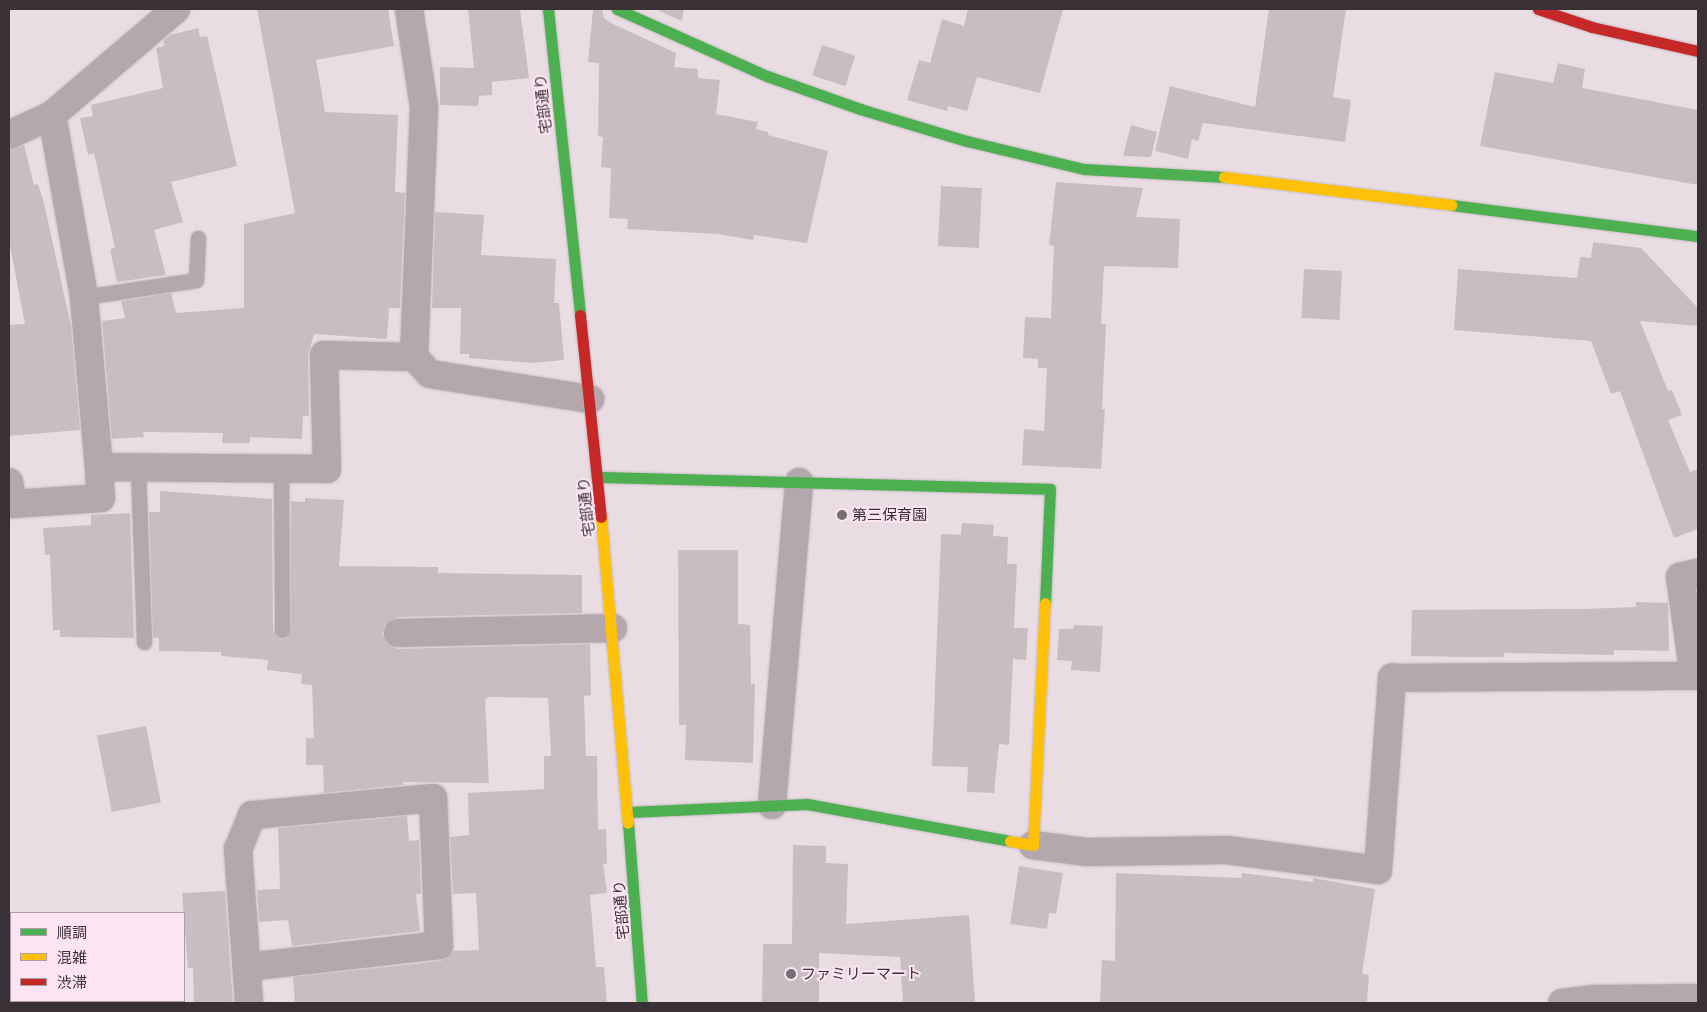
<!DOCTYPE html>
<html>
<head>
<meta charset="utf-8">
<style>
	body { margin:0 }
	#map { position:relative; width:1707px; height:1012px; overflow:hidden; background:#e9dde3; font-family:Ubuntu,"Noto Sans JP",sans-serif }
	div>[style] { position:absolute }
	.building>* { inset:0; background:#c7bec3; transform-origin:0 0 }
	.roads { filter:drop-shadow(0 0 1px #c5bbc0) drop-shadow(0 0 1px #c5bbc0) }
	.lane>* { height:15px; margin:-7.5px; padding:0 7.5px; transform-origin:7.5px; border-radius:7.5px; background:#b4a7ae }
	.street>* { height:28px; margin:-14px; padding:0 14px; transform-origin:14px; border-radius:14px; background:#b4a7ae }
	.fast>* { height:11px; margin:-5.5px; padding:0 5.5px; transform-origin:5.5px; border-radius:5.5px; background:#4caf50 }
	.slow>* { height:11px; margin:-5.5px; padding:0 5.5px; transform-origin:5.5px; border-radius:5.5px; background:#ffc107 }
	.jam>* { height:11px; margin:-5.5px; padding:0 5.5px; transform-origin:5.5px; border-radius:5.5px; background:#c62828 }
	.dots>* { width:14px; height:14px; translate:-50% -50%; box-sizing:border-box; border:2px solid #fce5f1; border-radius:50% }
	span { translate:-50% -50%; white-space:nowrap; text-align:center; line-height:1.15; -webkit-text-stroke:4px #fce5f1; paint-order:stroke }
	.street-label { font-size:15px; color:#393136 }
	.poi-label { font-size:15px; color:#393136 }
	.left { translate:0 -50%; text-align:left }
	.frame { position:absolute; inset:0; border:10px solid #393136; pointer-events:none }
	.legend { position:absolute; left:10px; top:912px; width:175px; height:90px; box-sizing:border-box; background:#fce5f1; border:1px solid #ae9da6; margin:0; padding:6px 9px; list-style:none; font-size:15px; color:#393136 }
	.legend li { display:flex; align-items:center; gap:10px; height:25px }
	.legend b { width:25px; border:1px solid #ae9da6 }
</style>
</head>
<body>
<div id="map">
	<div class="building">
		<div style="clip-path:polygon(257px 9px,388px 9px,394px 46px,316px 60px,325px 112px,398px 115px,395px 192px,405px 193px,400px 308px,389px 308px,387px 339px,314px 334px,308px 355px,309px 416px,303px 416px,302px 439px,250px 437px,250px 443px,222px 443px,223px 433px,143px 432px,144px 437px,112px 439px,102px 321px,125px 318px,121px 301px,171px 293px,176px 313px,244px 308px,244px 224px,295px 213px)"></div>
		<div style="clip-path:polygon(468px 9px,520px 9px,529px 78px,492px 82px,492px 95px,479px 96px,478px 106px,440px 105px,440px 67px,474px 68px)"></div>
		<div style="clip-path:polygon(593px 9px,602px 9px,604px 18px,611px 23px,676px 53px,674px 67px,698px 69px,698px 78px,720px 80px,716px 114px,758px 122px,756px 129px,768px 132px,768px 135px,828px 151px,807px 243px,754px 235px,753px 240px,717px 234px,627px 229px,628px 219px,609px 218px,611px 168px,601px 167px,603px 137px,598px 136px,599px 63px,588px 62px)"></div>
		<div style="clip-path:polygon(655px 9px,684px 9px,682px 21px)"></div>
		<div style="clip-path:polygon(968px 9px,1063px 9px,1040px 93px,977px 77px,967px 111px,948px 106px,947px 111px,907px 100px,919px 60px,930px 63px,942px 19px,964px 26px)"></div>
		<div style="clip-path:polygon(1269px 9px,1346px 9px,1333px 97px,1351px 100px,1345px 142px,1203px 123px,1198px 141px,1192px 139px,1188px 159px,1155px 151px,1170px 86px,1255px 107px)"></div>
		<div style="clip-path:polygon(198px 28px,200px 37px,207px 36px,237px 166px,171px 182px,183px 222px,154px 230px,166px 275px,117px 282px,110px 249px,115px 248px,94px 153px,88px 155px,80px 118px,93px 116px,91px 105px,163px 88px,156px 48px,164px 46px,163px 41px,170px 35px)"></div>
		<div style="left:822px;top:45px;width:35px;height:32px;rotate:18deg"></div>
		<div style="clip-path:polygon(1558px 63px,1585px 69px,1582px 88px,1698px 110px,1698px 185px,1480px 146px,1495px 72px,1553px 83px)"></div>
		<div style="clip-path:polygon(1131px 125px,1157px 132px,1151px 157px,1123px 156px)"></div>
		<div style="clip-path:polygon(24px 145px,34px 185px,38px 184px,44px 203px,71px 326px,80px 430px,9px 436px,9px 325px,25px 324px,9px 240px,9px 150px)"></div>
		<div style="clip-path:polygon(1056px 182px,1143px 188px,1136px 217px,1180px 219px,1178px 268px,1104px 266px,1101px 324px,1106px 324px,1102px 409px,1105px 409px,1101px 469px,1022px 465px,1024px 429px,1044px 431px,1047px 368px,1038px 368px,1038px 359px,1023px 358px,1025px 317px,1051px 318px,1054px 246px,1049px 245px)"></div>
		<div style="left:941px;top:186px;width:41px;height:60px;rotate:3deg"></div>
		<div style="clip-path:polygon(435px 212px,484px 215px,481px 255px,556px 259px,554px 303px,559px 303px,564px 360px,532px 363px,469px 358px,469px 354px,460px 354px,461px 308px,432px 308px)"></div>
		<div style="clip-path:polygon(1593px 242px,1641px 248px,1698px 308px,1698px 326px,1640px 321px,1668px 391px,1672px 390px,1682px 415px,1668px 420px,1690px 472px,1698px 469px,1698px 529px,1674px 538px,1620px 391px,1611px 394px,1591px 341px,1454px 330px,1458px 269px,1577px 278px,1580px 257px,1591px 258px)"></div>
		<div style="left:1304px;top:269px;width:38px;height:49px;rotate:3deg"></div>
		<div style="clip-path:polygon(160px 491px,272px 499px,273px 630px,282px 639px,287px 638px,291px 630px,291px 501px,305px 502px,305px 498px,344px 500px,339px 566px,438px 567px,438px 573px,582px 575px,582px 613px,398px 617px,385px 625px,382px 634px,390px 646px,398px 649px,590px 644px,591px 695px,584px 696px,586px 756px,597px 756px,598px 830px,606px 829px,607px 864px,603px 864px,607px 893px,590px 895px,596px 967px,604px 967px,607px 1003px,295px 1003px,293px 977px,441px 961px,453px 951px,479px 950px,476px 893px,453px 894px,450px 837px,469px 835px,468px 793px,544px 789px,544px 756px,551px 756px,548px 698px,488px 697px,485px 700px,489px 783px,403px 782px,403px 785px,324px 793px,323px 765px,306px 765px,306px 738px,314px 738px,312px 685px,301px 684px,302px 674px,267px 670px,268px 660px,221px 656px,221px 652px,159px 651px,159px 638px,153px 638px,149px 512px,160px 512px)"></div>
		<div style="clip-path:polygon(130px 513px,134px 638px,60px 637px,60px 630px,53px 630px,50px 555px,45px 555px,43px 528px,91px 525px,91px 515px)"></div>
		<div style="clip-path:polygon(962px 523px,994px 525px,993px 536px,1008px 537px,1007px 564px,1017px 564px,1014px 628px,1028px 628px,1026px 660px,1013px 659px,1009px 745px,999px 744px,994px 793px,967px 792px,968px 767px,932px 766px,941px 534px,961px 535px)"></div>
		<div style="clip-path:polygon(678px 550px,738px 550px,738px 624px,750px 625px,751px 684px,755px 684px,753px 763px,685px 760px,686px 725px,679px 725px)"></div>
		<div style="clip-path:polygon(1636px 602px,1668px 603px,1669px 651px,1614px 650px,1614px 655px,1504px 653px,1504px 657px,1471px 657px,1411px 656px,1412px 610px,1584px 609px,1636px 607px)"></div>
		<div style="clip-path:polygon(1074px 625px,1103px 626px,1100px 672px,1071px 670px,1072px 661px,1057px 660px,1059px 629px,1073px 629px)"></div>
		<div style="left:146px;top:726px;width:78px;height:50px;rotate:79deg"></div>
		<div style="clip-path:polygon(407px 816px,409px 841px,419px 840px,421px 894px,416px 894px,420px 931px,292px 946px,288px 920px,259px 922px,257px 890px,280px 889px,278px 828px)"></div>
		<div style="clip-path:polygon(793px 845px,826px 846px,826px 863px,848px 864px,846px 924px,969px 915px,975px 1003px,903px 1003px,900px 957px,819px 953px,819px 1003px,762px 1003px,763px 944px,792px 944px)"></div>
		<div style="clip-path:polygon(1019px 866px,1063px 873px,1056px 914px,1049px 913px,1047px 929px,1010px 924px)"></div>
		<div style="clip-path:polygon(1116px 873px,1241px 878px,1242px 873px,1313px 882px,1313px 878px,1375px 889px,1362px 974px,1369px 975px,1367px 1003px,1100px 1003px,1102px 960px,1115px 961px)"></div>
		<div style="clip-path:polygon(225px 891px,233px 1003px,194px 1003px,193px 968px,188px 968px,182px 893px)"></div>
	</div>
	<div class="roads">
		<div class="lane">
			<div style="left:84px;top:297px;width:113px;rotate:-8.6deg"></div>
			<div style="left:196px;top:280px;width:42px;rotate:-87.3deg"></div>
			<div style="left:138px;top:468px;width:174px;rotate:88deg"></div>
			<div style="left:281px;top:469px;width:161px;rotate:89.6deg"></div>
		</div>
		<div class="street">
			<div style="left:409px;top:9px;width:99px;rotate:81.3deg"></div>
			<div style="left:424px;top:107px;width:250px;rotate:92.3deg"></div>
			<div style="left:52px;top:115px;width:185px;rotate:80deg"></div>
			<div style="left:84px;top:297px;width:171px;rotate:85deg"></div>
			<div style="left:99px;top:467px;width:228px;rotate:0.5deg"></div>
			<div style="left:327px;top:469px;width:114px;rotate:-91.5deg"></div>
			<div style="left:324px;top:355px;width:90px;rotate:1.3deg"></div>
			<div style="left:414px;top:357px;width:23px;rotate:47deg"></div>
			<div style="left:430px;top:374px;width:162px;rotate:8.9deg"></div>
			<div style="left:9px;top:135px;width:47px;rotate:-24.9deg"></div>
			<div style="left:52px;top:115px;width:163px;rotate:-40.5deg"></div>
			<div style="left:9px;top:482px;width:22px;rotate:80deg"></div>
			<div style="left:13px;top:504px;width:88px;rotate:-3.9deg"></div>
			<div style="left:101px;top:498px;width:31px;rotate:-94deg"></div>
			<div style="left:398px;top:633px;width:215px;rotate:-1.3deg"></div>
			<div style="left:772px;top:805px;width:324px;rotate:-85.2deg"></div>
			<div style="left:1033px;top:845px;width:53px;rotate:7.5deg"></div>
			<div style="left:1086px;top:852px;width:141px;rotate:-0.8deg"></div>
			<div style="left:1227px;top:850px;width:152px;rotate:7.5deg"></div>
			<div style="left:1378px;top:870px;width:193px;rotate:-85.8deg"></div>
			<div style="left:1392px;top:678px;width:302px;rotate:-0.4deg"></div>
			<div style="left:1694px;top:676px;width:100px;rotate:-98deg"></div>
			<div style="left:1680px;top:577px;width:18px;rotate:-13deg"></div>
			<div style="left:247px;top:967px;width:193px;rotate:-6.5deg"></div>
			<div style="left:439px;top:945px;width:147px;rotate:-92.3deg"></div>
			<div style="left:433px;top:798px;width:182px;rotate:174.6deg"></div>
			<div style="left:252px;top:815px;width:37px;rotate:112deg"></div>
			<div style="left:238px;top:849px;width:154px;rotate:85.9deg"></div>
			<div style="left:148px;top:1001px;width:2px;rotate:63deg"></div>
			<div style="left:1562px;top:1003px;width:33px;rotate:-7deg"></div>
			<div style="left:1595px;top:999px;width:103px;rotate:-0.6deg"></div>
		</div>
		<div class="fast">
			<div style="left:548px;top:9px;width:308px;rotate:84deg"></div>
			<div style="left:617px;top:9px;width:164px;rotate:24.1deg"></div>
			<div style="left:767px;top:76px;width:99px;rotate:19.5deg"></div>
			<div style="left:860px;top:109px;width:112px;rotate:16.7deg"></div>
			<div style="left:967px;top:141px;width:120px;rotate:13.5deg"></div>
			<div style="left:1084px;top:169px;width:140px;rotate:3.3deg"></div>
			<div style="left:1451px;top:205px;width:249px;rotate:7.2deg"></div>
			<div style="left:598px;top:477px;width:452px;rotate:1.5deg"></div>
			<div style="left:1050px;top:489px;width:114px;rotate:92.5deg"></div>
			<div style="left:629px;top:812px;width:178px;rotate:-2.6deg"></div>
			<div style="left:807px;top:804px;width:206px;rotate:10.3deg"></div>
			<div style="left:628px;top:823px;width:181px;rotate:85.6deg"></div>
		</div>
		<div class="slow">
			<div style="left:1224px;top:177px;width:229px;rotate:7deg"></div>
			<div style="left:601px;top:517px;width:307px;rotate:85deg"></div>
			<div style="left:1010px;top:841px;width:23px;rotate:10deg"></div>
			<div style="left:1033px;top:845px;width:242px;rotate:-87.2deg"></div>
		</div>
		<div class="jam">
			<div style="left:1538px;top:9px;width:57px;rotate:18.4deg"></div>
			<div style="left:1592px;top:27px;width:109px;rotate:12.8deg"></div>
			<div style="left:580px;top:315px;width:203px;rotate:84.1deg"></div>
		</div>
	</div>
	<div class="dots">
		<div style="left:842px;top:515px;background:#776d73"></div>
		<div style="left:791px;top:974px;background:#776d73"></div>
	</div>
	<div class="street-label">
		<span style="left:543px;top:104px;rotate:-96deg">宅部通り</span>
		<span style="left:586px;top:507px;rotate:-96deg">宅部通り</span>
		<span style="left:621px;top:910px;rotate:-94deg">宅部通り</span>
	</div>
	<div class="poi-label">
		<span class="left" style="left:852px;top:515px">第三保育園</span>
		<span class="left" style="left:801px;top:974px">ファミリーマート</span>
	</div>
	<div class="frame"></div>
	<ul class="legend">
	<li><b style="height:6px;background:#4caf50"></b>順調</li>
	<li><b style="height:6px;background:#ffc107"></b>混雑</li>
	<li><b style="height:6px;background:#c62828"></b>渋滞</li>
	</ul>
</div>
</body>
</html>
